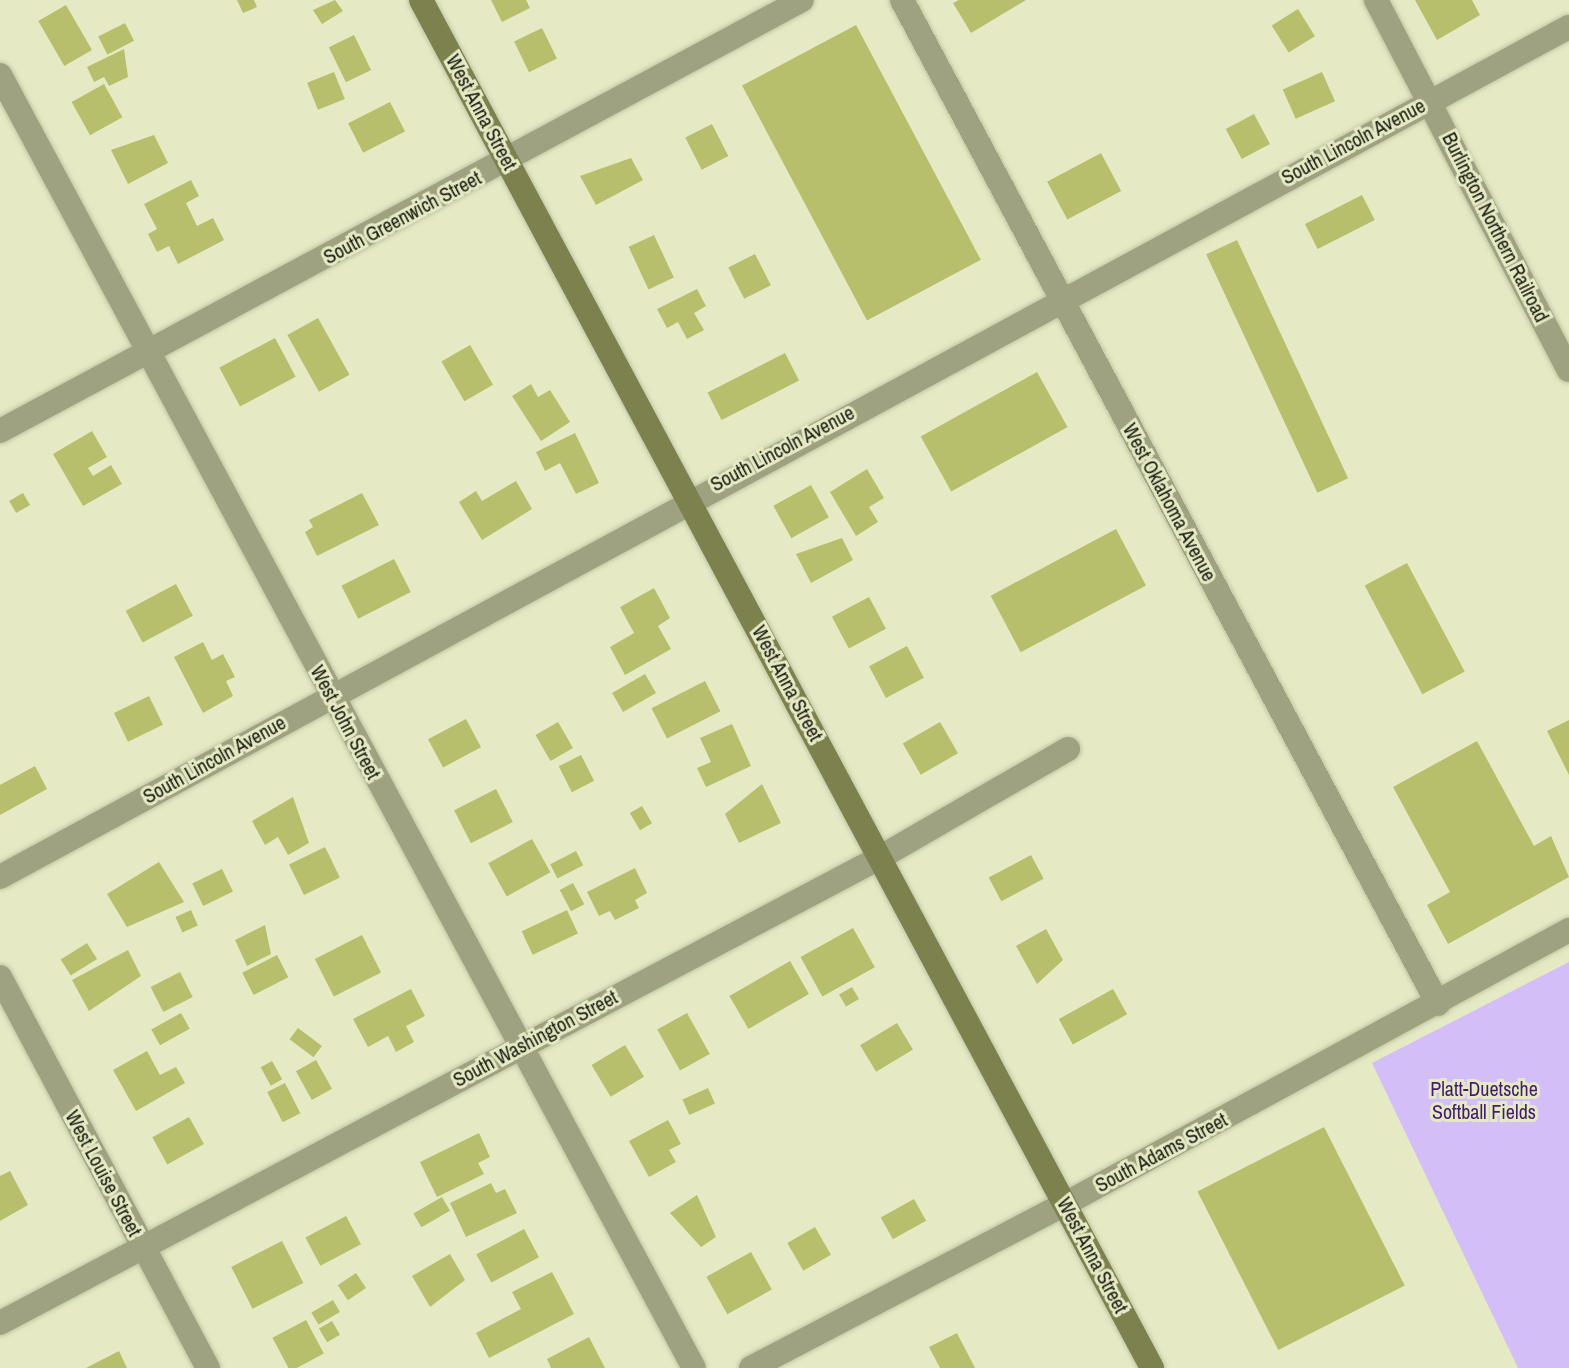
<!DOCTYPE html>
<html>
<head>
<meta charset="utf-8">
<style>
	body { margin:0 }
	#map { position:relative; width:1569px; height:1368px; overflow:hidden; background:#e5eac5; font-family:"Archivo Narrow",sans-serif }
	div>[style] { position:absolute }
	.green>* { inset:0; background:#d3bef7 }
	.building>* { inset:0; background:#b7bf6c; transform-origin:0 0 }
	.roads { filter:drop-shadow(0 0 2px #c0c5a4) drop-shadow(0 0 2px #c0c5a4) }
	.minor>* { height:24px; margin:-12px; padding:0 12px; transform-origin:12px; border-radius:12px; background:#9ea280 }
	.tertiary>* { height:24px; margin:-12px; padding:0 12px; transform-origin:12px; border-radius:12px; background:#9ea280 }
	.secondary>* { height:24px; margin:-12px; padding:0 12px; transform-origin:12px; border-radius:12px; background:#7c814e }
	span { translate:-50% -50%; white-space:nowrap; text-align:center; line-height:1.15; -webkit-text-stroke:6px #e5eac5; paint-order:stroke }
	.street-label { font-size:20px; color:#191b0e }
	.park-label { font-size:20px; color:#431a6e }
</style>
</head>
<body>
<div id="map">
	<div class="green">
		<div style="clip-path:polygon(1569px 962px,1569px 1368px,1518px 1368px,1372px 1063px)"></div>
	</div>
	<div class="building">
		<div style="clip-path:polygon(237px 0,254px 0,257px 7px,243px 13px)"></div>
		<div style="clip-path:polygon(335px 0,343px 11px,322px 24px,313px 10px)"></div>
		<div style="clip-path:polygon(491px 0,526px 0,530px 8px,502px 22px)"></div>
		<div style="clip-path:polygon(959px 0,1026px 0,971px 33px,953px 3px)"></div>
		<div style="clip-path:polygon(1415px 0,1472px 0,1480px 15px,1437px 40px)"></div>
		<div style="left:66px;top:5px;width:52px;height:32px;rotate:60deg"></div>
		<div style="left:1298px;top:9px;width:32px;height:31px;rotate:58deg"></div>
		<div style="left:125px;top:23px;width:20px;height:30px;rotate:63deg"></div>
		<div style="left:856px;top:25px;width:266px;height:129px;rotate:62deg"></div>
		<div style="left:542px;top:28px;width:34px;height:31px;rotate:64deg"></div>
		<div style="left:354px;top:35px;width:39px;height:28px;rotate:64deg"></div>
		<div style="clip-path:polygon(124px 49px,128px 77px,109px 86px,104px 77px,94px 82px,87px 67px)"></div>
		<div style="left:334px;top:72px;width:29px;height:29px;rotate:68deg"></div>
		<div style="left:1322px;top:72px;width:32px;height:43px;rotate:66deg"></div>
		<div style="left:104px;top:84px;width:38px;height:37px;rotate:61deg"></div>
		<div style="left:390px;top:102px;width:33px;height:47px;rotate:63deg"></div>
		<div style="left:1254px;top:114px;width:34px;height:32px;rotate:62deg"></div>
		<div style="left:712px;top:124px;width:36px;height:30px;rotate:63deg"></div>
		<div style="clip-path:polygon(154px 135px,168px 163px,128px 184px,111px 150px)"></div>
		<div style="left:1101px;top:153px;width:43px;height:61px;rotate:62deg"></div>
		<div style="clip-path:polygon(631px 158px,643px 180px,596px 205px,580px 176px)"></div>
		<div style="clip-path:polygon(191px 180px,199px 196px,186px 203px,197px 226px,213px 218px,224px 240px,178px 264px,169px 246px,157px 252px,148px 234px,157px 229px,144px 204px)"></div>
		<div style="left:1362px;top:195px;width:28px;height:64px;rotate:63deg"></div>
		<div style="left:654px;top:235px;width:47px;height:28px;rotate:65deg"></div>
		<div style="left:1237px;top:240px;width:263px;height:34px;rotate:65deg"></div>
		<div style="left:755px;top:254px;width:35px;height:30px;rotate:63deg"></div>
		<div style="clip-path:polygon(697px 289px,706px 306px,694px 313px,704px 330px,687px 339px,678px 322px,667px 328px,657px 309px)"></div>
		<div style="left:318px;top:318px;width:65px;height:35px;rotate:61deg"></div>
		<div style="left:275px;top:338px;width:44px;height:63px;rotate:62deg"></div>
		<div style="left:470px;top:345px;width:46px;height:33px;rotate:60deg"></div>
		<div style="left:785px;top:353px;width:31px;height:87px;rotate:63deg"></div>
		<div style="left:1037px;top:372px;width:63px;height:133px;rotate:61deg"></div>
		<div style="clip-path:polygon(531px 384px,538px 397px,550px 390px,570px 422px,541px 441px,512px 396px)"></div>
		<div style="clip-path:polygon(92px 431px,107px 457px,88px 468px,93px 476px,111px 465px,122px 484px,83px 506px,53px 454px)"></div>
		<div style="clip-path:polygon(575px 433px,599px 483px,576px 494px,560px 463px,545px 471px,536px 452px)"></div>
		<div style="clip-path:polygon(867px 469px,884px 498px,869px 507px,878px 522px,856px 536px,830px 492px)"></div>
		<div style="clip-path:polygon(516px 481px,532px 509px,482px 540px,459px 502px,476px 491px,482px 501px)"></div>
		<div style="left:811px;top:485px;width:37px;height:43px;rotate:61deg"></div>
		<div style="left:23px;top:493px;width:14px;height:16px;rotate:60deg"></div>
		<div style="clip-path:polygon(362px 493px,379px 525px,317px 556px,305px 532px,313px 527px,309px 520px)"></div>
		<div style="left:1116px;top:529px;width:64px;height:142px;rotate:62deg"></div>
		<div style="clip-path:polygon(842px 538px,853px 560px,811px 583px,796px 554px)"></div>
		<div style="left:394px;top:559px;width:37px;height:59px;rotate:63deg"></div>
		<div style="left:1407px;top:563px;width:123px;height:48px;rotate:62deg"></div>
		<div style="left:176px;top:584px;width:36px;height:57px;rotate:62deg"></div>
		<div style="clip-path:polygon(654px 588px,670px 618px,658px 626px,671px 649px,625px 675px,610px 647px,634px 633px,620px 607px)"></div>
		<div style="left:869px;top:597px;width:36px;height:42px;rotate:62deg"></div>
		<div style="clip-path:polygon(203px 642px,212px 660px,223px 654px,235px 677px,226px 681px,233px 696px,203px 713px,174px 657px)"></div>
		<div style="left:907px;top:646px;width:36px;height:43px;rotate:62deg"></div>
		<div style="left:645px;top:674px;width:22px;height:38px;rotate:60deg"></div>
		<div style="left:705px;top:681px;width:34px;height:60px;rotate:63deg"></div>
		<div style="left:149px;top:696px;width:32px;height:39px;rotate:64deg"></div>
		<div style="left:466px;top:719px;width:32px;height:43px;rotate:62deg"></div>
		<div style="clip-path:polygon(1569px 720px,1569px 775px,1547px 731px)"></div>
		<div style="left:558px;top:722px;width:30px;height:26px;rotate:60deg"></div>
		<div style="left:940px;top:722px;width:36px;height:43px;rotate:60deg"></div>
		<div style="clip-path:polygon(732px 724px,751px 766px,706px 787px,697px 768px,711px 762px,700px 738px)"></div>
		<div style="clip-path:polygon(1477px 741px,1534px 846px,1551px 836px,1569px 877px,1448px 944px,1427px 905px,1450px 892px,1393px 787px)"></div>
		<div style="left:581px;top:755px;width:29px;height:25px;rotate:63deg"></div>
		<div style="clip-path:polygon(35px 766px,47px 789px,0 815px,0 785px)"></div>
		<div style="clip-path:polygon(762px 784px,781px 823px,739px 843px,725px 814px)"></div>
		<div style="left:496px;top:789px;width:37px;height:47px;rotate:63deg"></div>
		<div style="clip-path:polygon(293px 797px,309px 843px,288px 855px,278px 837px,265px 845px,252px 821px)"></div>
		<div style="left:642px;top:806px;width:20px;height:14px;rotate:60deg"></div>
		<div style="left:532px;top:839px;width:38px;height:50px;rotate:61deg"></div>
		<div style="left:325px;top:847px;width:34px;height:40px;rotate:64deg"></div>
		<div style="left:576px;top:851px;width:16px;height:29px;rotate:63deg"></div>
		<div style="left:1031px;top:855px;width:27px;height:48px;rotate:62deg"></div>
		<div style="clip-path:polygon(159px 862px,184px 902px,127px 927px,107px 894px)"></div>
		<div style="clip-path:polygon(635px 868px,647px 893px,635px 900px,639px 908px,615px 920px,610px 911px,599px 916px,587px 892px)"></div>
		<div style="left:222px;top:869px;width:25px;height:33px;rotate:64deg"></div>
		<div style="left:573px;top:883px;width:24px;height:15px;rotate:62deg"></div>
		<div style="left:191px;top:910px;width:17px;height:17px;rotate:66deg"></div>
		<div style="left:567px;top:910px;width:26px;height:50px;rotate:65deg"></div>
		<div style="clip-path:polygon(265px 925px,271px 954px,247px 966px,235px 940px)"></div>
		<div style="left:853px;top:928px;width:45px;height:60px;rotate:61deg"></div>
		<div style="clip-path:polygon(1046px 929px,1063px 960px,1037px 984px,1016px 946px)"></div>
		<div style="left:362px;top:935px;width:42px;height:53px;rotate:63deg"></div>
		<div style="left:87px;top:943px;width:19px;height:31px;rotate:58deg"></div>
		<div style="clip-path:polygon(128px 950px,141px 976px,89px 1011px,72px 980px)"></div>
		<div style="left:277px;top:955px;width:25px;height:39px;rotate:63deg"></div>
		<div style="left:790px;top:961px;width:38px;height:70px;rotate:60deg"></div>
		<div style="left:180px;top:972px;width:28px;height:33px;rotate:63deg"></div>
		<div style="left:852px;top:987px;width:14px;height:15px;rotate:60deg"></div>
		<div style="clip-path:polygon(411px 989px,425px 1016px,406px 1026px,414px 1042px,396px 1052px,388px 1036px,368px 1047px,353px 1019px)"></div>
		<div style="left:1113px;top:989px;width:29px;height:62px;rotate:61deg"></div>
		<div style="left:181px;top:1013px;width:18px;height:34px;rotate:61deg"></div>
		<div style="left:687px;top:1013px;width:47px;height:34px;rotate:61deg"></div>
		<div style="left:897px;top:1023px;width:31px;height:43px;rotate:59deg"></div>
		<div style="left:298px;top:1028px;width:30px;height:14px;rotate:37deg"></div>
		<div style="left:625px;top:1045px;width:37px;height:39px;rotate:59deg"></div>
		<div style="clip-path:polygon(147px 1051px,160px 1075px,176px 1067px,185px 1083px,136px 1111px,113px 1070px)"></div>
		<div style="left:316px;top:1060px;width:33px;height:23px;rotate:61deg"></div>
		<div style="left:272px;top:1061px;width:21px;height:13px;rotate:61deg"></div>
		<div style="left:285px;top:1083px;width:34px;height:20px;rotate:63deg"></div>
		<div style="left:708px;top:1088px;width:17px;height:28px;rotate:66deg"></div>
		<div style="left:189px;top:1117px;width:31px;height:42px;rotate:61deg"></div>
		<div style="clip-path:polygon(668px 1120px,681px 1144px,669px 1150px,676px 1162px,649px 1177px,629px 1141px)"></div>
		<div style="left:1324px;top:1127px;width:178px;height:142px;rotate:63deg"></div>
		<div style="clip-path:polygon(479px 1133px,490px 1157px,478px 1163px,484px 1174px,437px 1197px,420px 1162px)"></div>
		<div style="clip-path:polygon(10px 1171px,28px 1205px,0 1221px,0 1176px)"></div>
		<div style="clip-path:polygon(491px 1183px,496px 1193px,505px 1189px,517px 1213px,466px 1237px,450px 1203px)"></div>
		<div style="clip-path:polygon(697px 1195px,716px 1237px,701px 1247px,670px 1213px)"></div>
		<div style="left:442px;top:1197px;width:16px;height:33px;rotate:60deg"></div>
		<div style="left:914px;top:1199px;width:25px;height:38px;rotate:61deg"></div>
		<div style="left:346px;top:1216px;width:32px;height:46px;rotate:62deg"></div>
		<div style="left:815px;top:1227px;width:32px;height:32px;rotate:60deg"></div>
		<div style="left:524px;top:1229px;width:32px;height:54px;rotate:62deg"></div>
		<div style="left:282px;top:1241px;width:47px;height:57px;rotate:63deg"></div>
		<div style="left:751px;top:1252px;width:43px;height:51px;rotate:61deg"></div>
		<div style="clip-path:polygon(450px 1254px,465px 1280px,430px 1307px,412px 1276px)"></div>
		<div style="clip-path:polygon(552px 1272px,574px 1314px,489px 1358px,476px 1333px,521px 1309px,512px 1292px)"></div>
		<div style="left:356px;top:1273px;width:18px;height:22px;rotate:56deg"></div>
		<div style="left:333px;top:1300px;width:14px;height:25px;rotate:60deg"></div>
		<div style="left:306px;top:1320px;width:38px;height:38px;rotate:62deg"></div>
		<div style="left:332px;top:1321px;width:16px;height:15px;rotate:60deg"></div>
		<div style="clip-path:polygon(957px 1333px,975px 1368px,940px 1368px,929px 1347px)"></div>
		<div style="clip-path:polygon(589px 1337px,605px 1368px,551px 1368px,547px 1359px)"></div>
		<div style="clip-path:polygon(119px 1351px,127px 1368px,86px 1368px)"></div>
	</div>
	<div class="roads">
		<div class="minor">
			<div style="left:902px;top:0;width:1138px;rotate:61.9deg"></div>
			<div style="left:1376px;top:0;width:417px;rotate:62.5deg"></div>
			<div style="left:0;top:75px;width:1467px;rotate:61.78deg"></div>
			<div style="left:0;top:431px;width:910px;rotate:-28.25deg"></div>
			<div style="left:0;top:877px;width:1784px;rotate:-28.45deg"></div>
			<div style="left:0;top:977px;width:443px;rotate:62deg"></div>
			<div style="left:0;top:1323px;width:997px;rotate:-27.88deg"></div>
			<div style="left:881px;top:857px;width:216px;rotate:-30deg"></div>
			<div style="left:751px;top:1368px;width:354px;rotate:-27.6deg"></div>
		</div>
		<div class="tertiary">
			<div style="left:1065px;top:1204px;width:574px;rotate:-28.53deg"></div>
		</div>
		<div class="secondary">
			<div style="left:421px;top:0;width:1551px;rotate:61.88deg"></div>
		</div>
	</div>
	<div class="street-label">
		<span style="left:482px;top:112px;rotate:62deg">West Anna Street</span>
		<span style="left:1353px;top:141px;rotate:-28deg">South Lincoln Avenue</span>
		<span style="left:402px;top:217px;rotate:-28deg">South Greenwich Street</span>
		<span style="left:1496px;top:227px;rotate:63deg">Burlington Northern Railroad</span>
		<span style="left:782px;top:448px;rotate:-28deg">South Lincoln Avenue</span>
		<span style="left:1170px;top:502px;rotate:62deg">West Oklahoma Avenue</span>
		<span style="left:788px;top:683px;rotate:62deg">West Anna Street</span>
		<span style="left:346px;top:722px;rotate:62deg">West John Street</span>
		<span style="left:214px;top:759px;rotate:-29deg">South Lincoln Avenue</span>
		<span style="left:535px;top:1038px;rotate:-28deg">South Washington Street</span>
		<span style="left:1161px;top:1152px;rotate:-28deg">South Adams Street</span>
		<span style="left:104px;top:1173px;rotate:62deg">West Louise Street</span>
		<span style="left:1093px;top:1255px;rotate:62deg">West Anna Street</span>
	</div>
	<div class="park-label">
		<span style="left:1484px;top:1100px">Platt-Duetsche<br>Softball Fields</span>
	</div>
</div>
</body>
</html>
